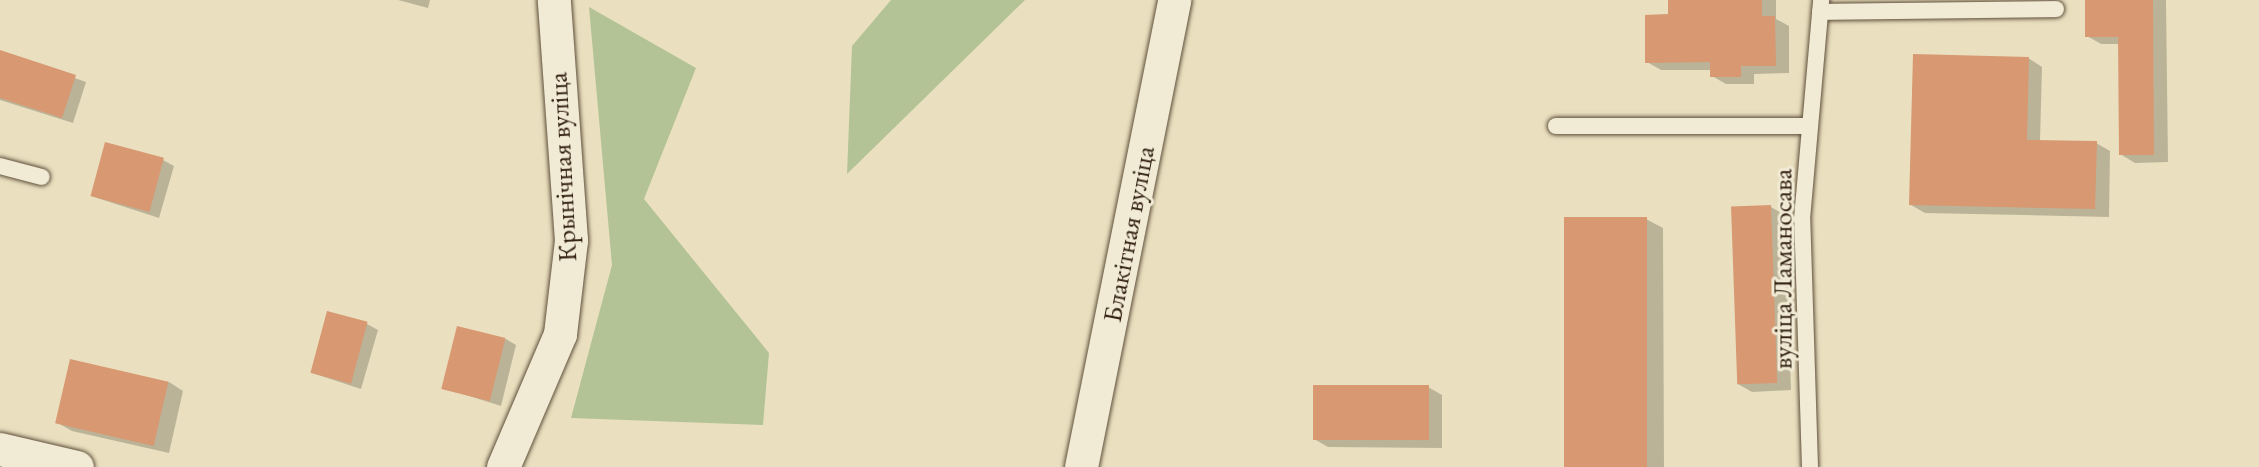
<!DOCTYPE html>
<html>
<head>
<meta charset="utf-8">
<style>
	body { margin:0 }
	#map { position:relative; width:2259px; height:467px; overflow:hidden; background:#eae0bf; font-family:"EB Garamond",serif }
	div>[style] { position:absolute }
	.green>* { inset:0; background:#b3c395 }
	.shadow>* { inset:0; background:#0003 }
	.building>* { inset:0; background:#d79872; transform-origin:0 0 }
	.roads { filter:drop-shadow(0 0 2px #60503c) drop-shadow(0 0 2px #60503c) }
	.lane>* { height:16px; margin:-8px; padding:0 8px; transform-origin:8px; border-radius:8px; background:#f1ebd5 }
	.street>* { height:33px; margin:-16.5px; padding:0 16.5px; transform-origin:16.5px; border-radius:16.5px; background:#f1ebd5 }
	span { translate:-50% -50%; white-space:nowrap; text-align:center; line-height:1.15; -webkit-text-stroke:6px #f1ebd5; paint-order:stroke }
	.street-label { font-size:27px; color:#322011 }
</style>
</head>
<body>
<div id="map">
	<div class="green">
		<div style="clip-path:polygon(891px 0,1025px 0,847px 174px,852px 46px)"></div>
		<div style="clip-path:polygon(589px 7px,696px 68px,644px 199px,769px 353px,763px 425px,571px 418px,612px 265px)"></div>
	</div>
	<div class="shadow">
		<div style="clip-path:polygon(398px 0,430px 0,428px 8px)"></div>
		<div style="clip-path:polygon(1670px 0,1776px 0,1776px 19px,1789px 26px,1789px 73px,1754px 74px,1754px 84px,1726px 84px,1712px 76px,1712px 70px,1661px 70px,1647px 62px,1670px 16px)"></div>
		<div style="clip-path:polygon(2086px 0,2166px 0,2168px 162px,2135px 163px,2120px 154px,2119px 44px,2101px 44px,2087px 36px)"></div>
		<div style="clip-path:polygon(0 52px,86px 82px,73px 123px,0 100px)"></div>
		<div style="clip-path:polygon(2028px 58px,2042px 67px,2040px 141px,2096px 143px,2110px 151px,2109px 217px,1925px 213px,1911px 205px)"></div>
		<div style="clip-path:polygon(163px 160px,174px 166px,159px 218px,91px 196px)"></div>
		<div style="clip-path:polygon(1771px 207px,1785px 215px,1791px 390px,1752px 392px,1738px 384px,1732px 208px)"></div>
		<div style="clip-path:polygon(1646px 219px,1663px 228px,1664px 467px,1567px 467px)"></div>
		<div style="clip-path:polygon(367px 324px,378px 330px,361px 389px,312px 373px)"></div>
		<div style="clip-path:polygon(506px 339px,516px 345px,501px 406px,444px 388px)"></div>
		<div style="clip-path:polygon(169px 382px,183px 391px,169px 453px,72px 431px,58px 423px)"></div>
		<div style="clip-path:polygon(1428px 387px,1442px 395px,1442px 448px,1328px 447px,1314px 439px)"></div>
	</div>
	<div class="building">
		<div style="clip-path:polygon(1668px 0,1762px 0,1762px 16px,1775px 16px,1776px 66px,1741px 66px,1741px 77px,1710px 77px,1710px 62px,1645px 63px,1645px 15px,1668px 14px)"></div>
		<div style="clip-path:polygon(2085px 0,2153px 0,2154px 155px,2119px 155px,2118px 37px,2085px 37px)"></div>
		<div style="clip-path:polygon(0 50px,76px 75px,62px 118px,0 98px)"></div>
		<div style="clip-path:polygon(1913px 54px,2029px 57px,2027px 140px,2097px 141px,2095px 209px,1909px 205px)"></div>
		<div style="left:105px;top:142px;width:61px;height:56px;rotate:15deg"></div>
		<div style="left:1771px;top:205px;width:178px;height:40px;rotate:88deg"></div>
		<div style="left:1647px;top:217px;width:250px;height:83px;rotate:90deg"></div>
		<div style="left:327px;top:311px;width:42px;height:64px;rotate:15deg"></div>
		<div style="left:457px;top:326px;width:50px;height:65px;rotate:14deg"></div>
		<div style="left:70px;top:359px;width:101px;height:66px;rotate:13deg"></div>
		<div style="left:1313px;top:385px;width:116px;height:55px"></div>
	</div>
	<div class="roads">
		<div class="lane">
			<div style="left:1820px;top:12px;width:236px;rotate:-0.7deg"></div>
			<div style="left:1556px;top:126px;width:254px"></div>
			<div style="left:0;top:166px;width:43px;rotate:14.7deg"></div>
			<div style="left:1810px;top:467px;width:248px;rotate:-91.8deg"></div>
			<div style="left:1802px;top:219px;width:220px;rotate:-85deg"></div>
		</div>
		<div class="street">
			<div style="left:0;top:449px;width:79px;rotate:13.2deg"></div>
			<div style="left:503px;top:467px;width:145px;rotate:-66.8deg"></div>
			<div style="left:560px;top:334px;width:95px;rotate:-83.3deg"></div>
			<div style="left:571px;top:240px;width:241px;rotate:-94.1deg"></div>
			<div style="left:1081px;top:467px;width:476px;rotate:-78.7deg"></div>
		</div>
	</div>
	<div class="street-label">
		<span style="left:562px;top:167px;rotate:-93deg">Крынічная вуліца</span>
		<span style="left:1128px;top:234px;rotate:-79deg">Блакітная вуліца</span>
		<span style="left:1782px;top:269px;rotate:-90deg">вуліца Ламаносава</span>
	</div>
</div>
</body>
</html>
